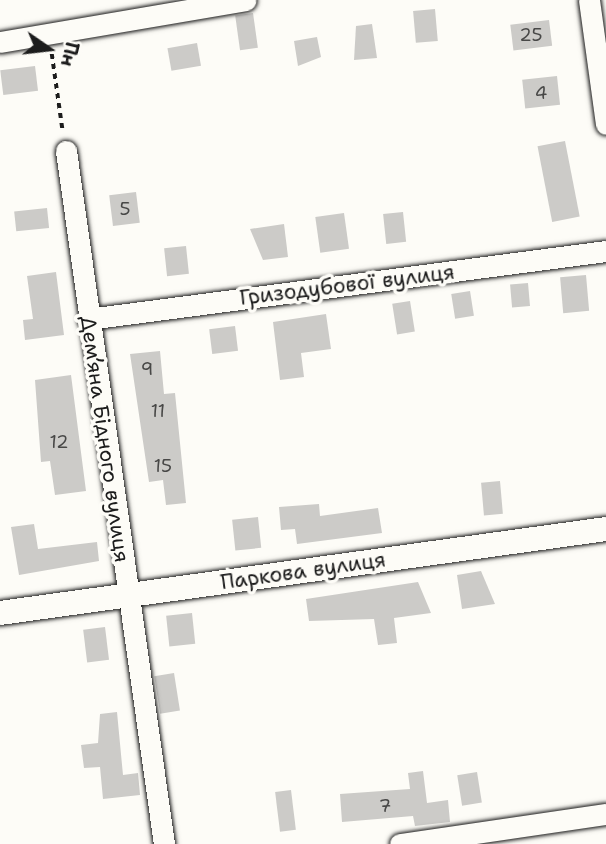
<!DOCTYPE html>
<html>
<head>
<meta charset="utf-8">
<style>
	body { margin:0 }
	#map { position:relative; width:606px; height:844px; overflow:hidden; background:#fdfcf7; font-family:"Shantell Sans",sans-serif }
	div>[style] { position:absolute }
	.building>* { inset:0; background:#cccbc8; transform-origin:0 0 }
	.path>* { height:3.5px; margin-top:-1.75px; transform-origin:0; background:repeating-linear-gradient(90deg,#1c1c1c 0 5px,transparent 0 10px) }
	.roads { filter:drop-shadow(0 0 2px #1c1c1c) drop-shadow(0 0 2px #1c1c1c) }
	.minor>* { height:21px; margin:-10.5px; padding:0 10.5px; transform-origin:10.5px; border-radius:10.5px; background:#fdfcf7 }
	.tertiary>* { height:24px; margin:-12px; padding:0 12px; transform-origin:12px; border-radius:12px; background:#fdfcf7 }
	span { translate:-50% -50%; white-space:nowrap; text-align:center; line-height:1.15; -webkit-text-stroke:7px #fdfcf7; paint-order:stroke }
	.number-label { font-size:18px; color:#484847 }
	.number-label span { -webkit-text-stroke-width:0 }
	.street-label { font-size:21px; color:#1c1c1c }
	.north { position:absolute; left:14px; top:14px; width:70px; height:70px; -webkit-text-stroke:5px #fdfcf7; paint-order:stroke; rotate:104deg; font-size:19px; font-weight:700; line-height:28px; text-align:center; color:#1c1c1c }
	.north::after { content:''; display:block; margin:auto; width:24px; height:32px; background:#1c1c1c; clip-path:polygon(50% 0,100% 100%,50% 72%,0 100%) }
</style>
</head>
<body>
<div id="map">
	<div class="building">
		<div style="left:435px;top:9px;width:32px;height:22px;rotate:85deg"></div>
		<div style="left:253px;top:13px;width:35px;height:18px;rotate:82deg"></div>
		<div style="left:549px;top:20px;width:26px;height:39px;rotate:83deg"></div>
		<div style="clip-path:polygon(372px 24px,377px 58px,354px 60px,356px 26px)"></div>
		<div style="clip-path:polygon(317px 37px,321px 57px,298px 66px,294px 41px)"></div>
		<div style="left:197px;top:43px;width:23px;height:30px;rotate:80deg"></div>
		<div style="left:35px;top:66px;width:25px;height:35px;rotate:83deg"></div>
		<div style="left:557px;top:76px;width:29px;height:35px;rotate:84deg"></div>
		<div style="left:565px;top:141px;width:77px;height:28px;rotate:79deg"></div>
		<div style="left:136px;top:192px;width:31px;height:27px;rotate:83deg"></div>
		<div style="left:47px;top:208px;width:20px;height:33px;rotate:84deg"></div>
		<div style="left:403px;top:212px;width:30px;height:20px;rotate:84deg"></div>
		<div style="left:344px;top:213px;width:36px;height:29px;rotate:82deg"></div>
		<div style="clip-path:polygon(284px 224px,288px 257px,263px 260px,250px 229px)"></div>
		<div style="left:186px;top:246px;width:28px;height:22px;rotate:84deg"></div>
		<div style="clip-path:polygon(56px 272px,64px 335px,25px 340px,23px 320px,33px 319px,27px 276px)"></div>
		<div style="left:586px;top:275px;width:36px;height:26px;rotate:85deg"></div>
		<div style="left:528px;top:283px;width:23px;height:18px;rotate:85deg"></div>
		<div style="left:470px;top:291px;width:25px;height:19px;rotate:81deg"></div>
		<div style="left:410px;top:301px;width:31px;height:18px;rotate:81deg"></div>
		<div style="clip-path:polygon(326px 314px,331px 349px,301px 353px,304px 377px,280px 380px,273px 322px)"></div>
		<div style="left:235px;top:326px;width:25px;height:26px;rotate:83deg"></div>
		<div style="clip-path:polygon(160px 351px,164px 394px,175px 393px,186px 503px,166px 505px,163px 480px,149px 482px,130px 354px)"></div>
		<div style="clip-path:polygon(71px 375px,86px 491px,55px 495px,50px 461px,41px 462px,35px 380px)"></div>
		<div style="left:500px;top:481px;width:33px;height:19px;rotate:85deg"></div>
		<div style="clip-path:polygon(319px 504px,320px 516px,378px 508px,382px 533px,297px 544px,295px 529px,281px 530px,279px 507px)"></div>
		<div style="left:258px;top:517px;width:31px;height:26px;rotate:84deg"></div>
		<div style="clip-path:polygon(34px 524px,38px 549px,97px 542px,99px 561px,19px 575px,11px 527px)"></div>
		<div style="clip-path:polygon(481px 571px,495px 604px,462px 609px,457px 575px)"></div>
		<div style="clip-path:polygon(418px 582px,431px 613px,394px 618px,397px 643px,378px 645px,374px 619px,309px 621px,306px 599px)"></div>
		<div style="left:192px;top:613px;width:31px;height:26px;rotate:84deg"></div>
		<div style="left:105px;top:627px;width:33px;height:22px;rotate:83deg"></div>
		<div style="left:174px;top:673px;width:38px;height:20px;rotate:81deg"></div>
		<div style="clip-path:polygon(117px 712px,123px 775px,138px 773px,140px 795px,103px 799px,100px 767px,84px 768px,81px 745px,98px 743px,100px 714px)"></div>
		<div style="clip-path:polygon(423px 771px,427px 803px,448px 800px,450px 822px,415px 826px,413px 816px,342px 822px,340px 794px,410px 789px,408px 773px)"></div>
		<div style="left:477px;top:772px;width:31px;height:20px;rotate:81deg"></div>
		<div style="left:291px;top:790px;width:40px;height:16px;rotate:83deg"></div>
	</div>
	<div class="path">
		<div style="left:52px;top:54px;width:79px;rotate:82deg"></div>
	</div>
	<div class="roads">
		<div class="minor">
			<div style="left:589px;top:0;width:125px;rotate:82.2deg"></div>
			<div style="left:0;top:42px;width:249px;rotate:-9.7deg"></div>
			<div style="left:66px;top:151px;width:700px;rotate:81.95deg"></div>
			<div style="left:88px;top:319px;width:522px;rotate:-7.48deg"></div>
			<div style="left:400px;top:844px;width:208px;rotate:-8.3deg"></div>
		</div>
		<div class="tertiary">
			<div style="left:0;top:613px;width:612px;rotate:-7.89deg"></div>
		</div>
	</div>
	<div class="number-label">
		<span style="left:531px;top:35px">25</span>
		<span style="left:541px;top:93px">4</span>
		<span style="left:125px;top:209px">5</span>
		<span style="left:147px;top:369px">9</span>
		<span style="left:158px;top:411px">11</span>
		<span style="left:59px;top:442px">12</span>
		<span style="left:163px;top:466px">15</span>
		<span style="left:385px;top:806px">7</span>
	</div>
	<div class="street-label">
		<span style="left:347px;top:285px;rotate:-7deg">Гризодубової вулиця</span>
		<span style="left:105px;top:439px;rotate:82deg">Дем’яна Бідного вулиця</span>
		<span style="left:303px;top:571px;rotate:-8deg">Паркова вулиця</span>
	</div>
	<div class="north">Пн</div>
</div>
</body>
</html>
